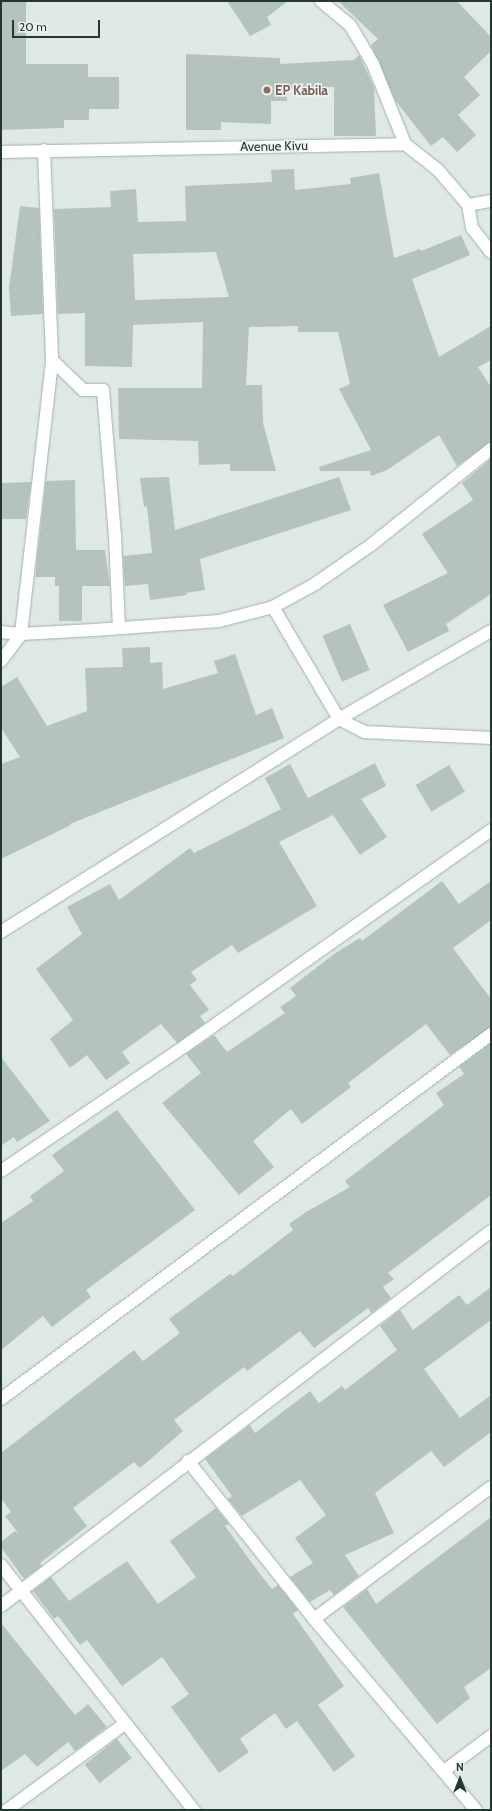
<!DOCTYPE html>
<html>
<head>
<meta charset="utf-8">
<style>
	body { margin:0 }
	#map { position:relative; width:492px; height:1811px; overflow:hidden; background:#dfe9e4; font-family:Cabin,sans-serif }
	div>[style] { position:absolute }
	.building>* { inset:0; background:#b4c3bd; transform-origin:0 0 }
	.roads { filter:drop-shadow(0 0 1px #a2b0ab) drop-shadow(0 0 1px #a2b0ab) }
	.service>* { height:12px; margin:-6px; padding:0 6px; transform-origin:6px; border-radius:6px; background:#fff }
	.minor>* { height:12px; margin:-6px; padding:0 6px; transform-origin:6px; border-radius:6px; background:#fff }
	.dots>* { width:11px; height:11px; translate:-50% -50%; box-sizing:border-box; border:2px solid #eff6f2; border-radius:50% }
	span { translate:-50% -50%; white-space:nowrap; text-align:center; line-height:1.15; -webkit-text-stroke:3px #eff6f2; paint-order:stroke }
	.education-label { font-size:13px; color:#785e54; font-weight:700 }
	.left { translate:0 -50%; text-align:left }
	.street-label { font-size:13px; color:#213731 }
	.frame { position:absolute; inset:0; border:2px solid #213731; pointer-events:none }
	.north { position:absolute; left:440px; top:1759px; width:40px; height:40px; -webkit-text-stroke:3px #eff6f2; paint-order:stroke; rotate:0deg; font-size:11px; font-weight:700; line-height:16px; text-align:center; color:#213731 }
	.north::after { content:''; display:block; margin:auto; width:14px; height:18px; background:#213731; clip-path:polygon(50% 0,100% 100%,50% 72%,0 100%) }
	.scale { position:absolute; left:12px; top:20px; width:88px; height:18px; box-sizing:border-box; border:2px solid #213731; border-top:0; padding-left:5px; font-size:12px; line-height:14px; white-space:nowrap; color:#213731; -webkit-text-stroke:3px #eff6f2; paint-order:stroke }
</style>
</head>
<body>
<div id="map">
	<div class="building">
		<div style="clip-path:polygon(1px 1px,26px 1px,26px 64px,88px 64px,88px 77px,119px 77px,119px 109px,89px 109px,89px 120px,64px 120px,64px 128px,1px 130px)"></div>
		<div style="clip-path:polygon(227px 1px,288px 1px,267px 17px,271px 25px,250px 36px)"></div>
		<div style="clip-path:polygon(338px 1px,457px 1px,491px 37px,491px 51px,464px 77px,480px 95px,458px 115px,476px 135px,457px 152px,443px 137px,431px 146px,395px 100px,371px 45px,378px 39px)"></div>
		<div style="clip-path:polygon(186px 54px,280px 58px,280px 64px,354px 60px,359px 55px,374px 87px,376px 136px,334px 136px,334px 87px,286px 89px,287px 101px,271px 101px,271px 124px,221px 122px,221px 130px,186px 130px)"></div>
		<div style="clip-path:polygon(evenodd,294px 169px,295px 190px,351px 184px,350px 178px,379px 173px,394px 258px,420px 249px,421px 251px,461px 235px,470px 255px,412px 279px,439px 357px,491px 326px,491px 360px,478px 367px,491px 387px,491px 442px,457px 466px,439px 435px,387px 470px,371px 476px,370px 471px,320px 471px,319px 467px,371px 450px,339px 389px,350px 384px,338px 332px,298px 332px,298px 326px,249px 327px,246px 385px,262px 385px,263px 423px,276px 471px,230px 471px,230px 464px,199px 465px,198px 441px,119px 439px,118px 388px,202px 388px,203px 322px,133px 325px,132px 367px,85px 366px,85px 313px,58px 314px,54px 209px,111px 207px,110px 191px,136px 189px,138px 222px,186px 221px,185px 186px,272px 182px,271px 170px,294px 169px,216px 252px,229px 297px,135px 300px,133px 254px,216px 252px)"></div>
		<div style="clip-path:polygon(20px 206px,39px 208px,43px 314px,11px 316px,9px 288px)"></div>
		<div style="clip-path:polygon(491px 459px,491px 594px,446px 624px,449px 631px,408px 652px,383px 605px,448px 573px,422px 534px,473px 500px,462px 483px)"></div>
		<div style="clip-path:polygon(169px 477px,175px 530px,339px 477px,351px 510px,200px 559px,205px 590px,186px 593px,187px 595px,150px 600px,148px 584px,125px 586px,123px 556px,152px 553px,147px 506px,144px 507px,140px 478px)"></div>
		<div style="clip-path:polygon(75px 480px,76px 550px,105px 550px,110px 586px,82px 586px,82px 621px,59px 621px,59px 586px,55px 586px,55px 577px,36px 577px,36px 569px,46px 481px)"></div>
		<div style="clip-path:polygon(31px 482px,26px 519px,1px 519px,1px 483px)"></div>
		<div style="left:350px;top:624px;width:50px;height:30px;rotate:67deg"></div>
		<div style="clip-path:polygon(150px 647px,150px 663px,162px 662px,163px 689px,218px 673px,214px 661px,235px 654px,256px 715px,272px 708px,284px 738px,70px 824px,71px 825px,1px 859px,1px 764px,20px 757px,1px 728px,1px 687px,17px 677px,47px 726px,87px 711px,85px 668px,123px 667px,122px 648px)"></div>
		<div style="clip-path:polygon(375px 763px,386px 786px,361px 799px,387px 837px,360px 855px,333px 815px,279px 842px,317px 906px,238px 953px,232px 945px,191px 972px,197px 980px,190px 985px,209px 1010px,200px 1016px,205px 1023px,177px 1043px,161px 1024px,122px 1052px,130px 1063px,106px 1080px,87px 1055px,70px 1068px,50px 1039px,73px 1020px,36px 969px,82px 934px,67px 907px,110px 884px,119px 900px,190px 848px,194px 853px,281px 809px,265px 778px,290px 764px,308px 798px)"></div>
		<div style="left:449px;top:765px;width:31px;height:39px;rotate:59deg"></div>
		<div style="clip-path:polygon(442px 881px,459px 904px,491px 881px,491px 920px,453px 948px,491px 999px,491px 1027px,450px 1055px,426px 1024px,348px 1083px,351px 1087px,302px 1124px,291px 1109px,253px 1141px,274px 1167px,239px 1195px,162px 1103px,201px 1073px,186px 1054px,214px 1035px,227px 1052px,285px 1013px,280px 1007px,296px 996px,290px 988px,334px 954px,360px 938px,362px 941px)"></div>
		<div style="clip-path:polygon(491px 1043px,491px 1195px,388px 1273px,394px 1279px,383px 1287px,391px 1298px,371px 1313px,368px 1308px,314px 1348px,300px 1331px,247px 1371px,244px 1367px,174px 1420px,183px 1431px,140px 1468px,134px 1462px,73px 1508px,87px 1526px,40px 1563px,42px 1566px,24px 1579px,1px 1547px,1px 1542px,15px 1531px,19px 1534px,5px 1516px,11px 1512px,1px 1498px,1px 1453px,134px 1350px,143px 1361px,180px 1333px,169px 1319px,230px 1274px,233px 1276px,293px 1230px,289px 1224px,306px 1212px,350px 1187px,345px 1181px,444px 1105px,436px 1093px,464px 1074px,459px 1067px)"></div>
		<div style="clip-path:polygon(1px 1057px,50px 1121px,17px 1142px,14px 1137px,1px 1146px)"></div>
		<div style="clip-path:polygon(117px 1110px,195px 1210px,86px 1290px,91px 1297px,52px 1327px,43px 1316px,1px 1350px,1px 1223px,33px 1201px,30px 1196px,64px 1171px,52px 1155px)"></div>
		<div style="clip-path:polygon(491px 1287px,491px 1320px,424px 1369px,460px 1418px,491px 1395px,491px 1432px,444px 1467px,431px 1451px,375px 1493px,394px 1533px,345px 1555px,359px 1576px,334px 1595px,330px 1590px,310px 1602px,290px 1577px,313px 1563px,295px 1538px,326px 1515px,300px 1480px,242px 1516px,228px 1499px,232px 1496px,205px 1459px,250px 1425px,255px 1433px,310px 1391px,319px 1403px,342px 1386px,345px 1390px,397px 1350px,380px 1326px,400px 1310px,413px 1330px,459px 1295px,467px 1305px)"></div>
		<div style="clip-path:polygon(216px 1508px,229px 1524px,225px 1526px,260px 1574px,272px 1589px,278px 1585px,298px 1610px,293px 1614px,344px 1686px,318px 1705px,355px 1756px,334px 1772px,297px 1721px,286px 1729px,275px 1713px,240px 1739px,249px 1752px,219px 1773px,171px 1707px,189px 1694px,162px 1657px,122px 1686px,87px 1640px,80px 1645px,58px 1616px,54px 1619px,33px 1591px,51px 1577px,69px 1601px,127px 1561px,158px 1604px,196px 1577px,170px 1541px)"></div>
		<div style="clip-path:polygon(491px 1517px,491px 1668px,464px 1687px,470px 1698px,437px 1724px,343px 1607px,367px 1589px,376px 1604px)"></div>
		<div style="clip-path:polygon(1px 1623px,75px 1715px,88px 1704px,107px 1727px,75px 1751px,68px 1742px,37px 1767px,25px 1754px,1px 1771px)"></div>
		<div style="left:117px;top:1739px;width:24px;height:41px;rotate:52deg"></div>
	</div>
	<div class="roads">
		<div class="service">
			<div style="left:468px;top:205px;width:23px;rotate:-10deg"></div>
		</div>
		<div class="minor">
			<div style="left:321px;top:1px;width:38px;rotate:40deg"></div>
			<div style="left:350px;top:25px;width:45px;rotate:59.5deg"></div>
			<div style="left:373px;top:64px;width:86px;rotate:68.2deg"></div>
			<div style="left:44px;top:150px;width:210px;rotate:87.8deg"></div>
			<div style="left:52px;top:360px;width:43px;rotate:44.1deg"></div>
			<div style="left:83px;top:390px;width:20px"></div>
			<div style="left:103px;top:390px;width:147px;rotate:85.3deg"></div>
			<div style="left:115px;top:537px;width:91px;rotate:87.5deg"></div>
			<div style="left:1px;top:152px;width:404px;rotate:-1.1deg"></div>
			<div style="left:405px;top:144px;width:42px;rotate:38.2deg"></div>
			<div style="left:438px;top:170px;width:46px;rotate:49.4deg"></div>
			<div style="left:468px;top:205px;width:23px;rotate:80deg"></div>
			<div style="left:472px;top:228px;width:31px;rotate:52deg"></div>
			<div style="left:273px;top:607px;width:130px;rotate:59.5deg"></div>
			<div style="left:339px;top:719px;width:29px;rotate:27deg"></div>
			<div style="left:365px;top:732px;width:126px;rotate:2.7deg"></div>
			<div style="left:1px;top:632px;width:20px;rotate:6deg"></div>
			<div style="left:21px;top:634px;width:73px;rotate:-3.1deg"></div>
			<div style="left:94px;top:630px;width:125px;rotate:-4.1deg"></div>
			<div style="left:219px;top:621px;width:56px;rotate:-14.5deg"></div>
			<div style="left:273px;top:607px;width:48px;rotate:-28.7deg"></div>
			<div style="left:315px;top:584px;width:68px;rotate:-34.9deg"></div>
			<div style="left:371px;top:545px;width:154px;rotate:-38.7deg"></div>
			<div style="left:1px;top:661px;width:34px;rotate:-53deg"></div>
			<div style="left:21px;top:634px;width:276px;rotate:-83.5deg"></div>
			<div style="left:1px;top:932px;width:400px;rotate:-32.2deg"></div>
			<div style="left:339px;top:719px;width:176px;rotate:-30.1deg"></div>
			<div style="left:1px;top:1171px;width:222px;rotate:-34.2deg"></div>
			<div style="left:185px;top:1046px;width:375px;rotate:-35.2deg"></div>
			<div style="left:1px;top:1399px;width:611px;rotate:-36.68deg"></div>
			<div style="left:188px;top:1461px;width:202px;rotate:51.4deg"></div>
			<div style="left:314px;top:1619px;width:250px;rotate:49.7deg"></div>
			<div style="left:1px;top:1565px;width:312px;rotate:51.8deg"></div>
			<div style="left:1px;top:1606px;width:617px;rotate:-37.43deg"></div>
			<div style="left:314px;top:1619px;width:221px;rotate:-36.7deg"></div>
			<div style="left:444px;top:1771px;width:59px;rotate:-36.7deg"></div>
			<div style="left:7px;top:1810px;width:147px;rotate:-36.2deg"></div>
		</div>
	</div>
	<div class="dots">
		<div style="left:267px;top:90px;background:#8d6e63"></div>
	</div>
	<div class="education-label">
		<span class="left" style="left:275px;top:90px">EP Kabila</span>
	</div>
	<div class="street-label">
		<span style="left:274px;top:146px;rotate:-1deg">Avenue Kivu</span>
	</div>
	<div class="frame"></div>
	<div class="north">N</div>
	<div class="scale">20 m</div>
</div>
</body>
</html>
